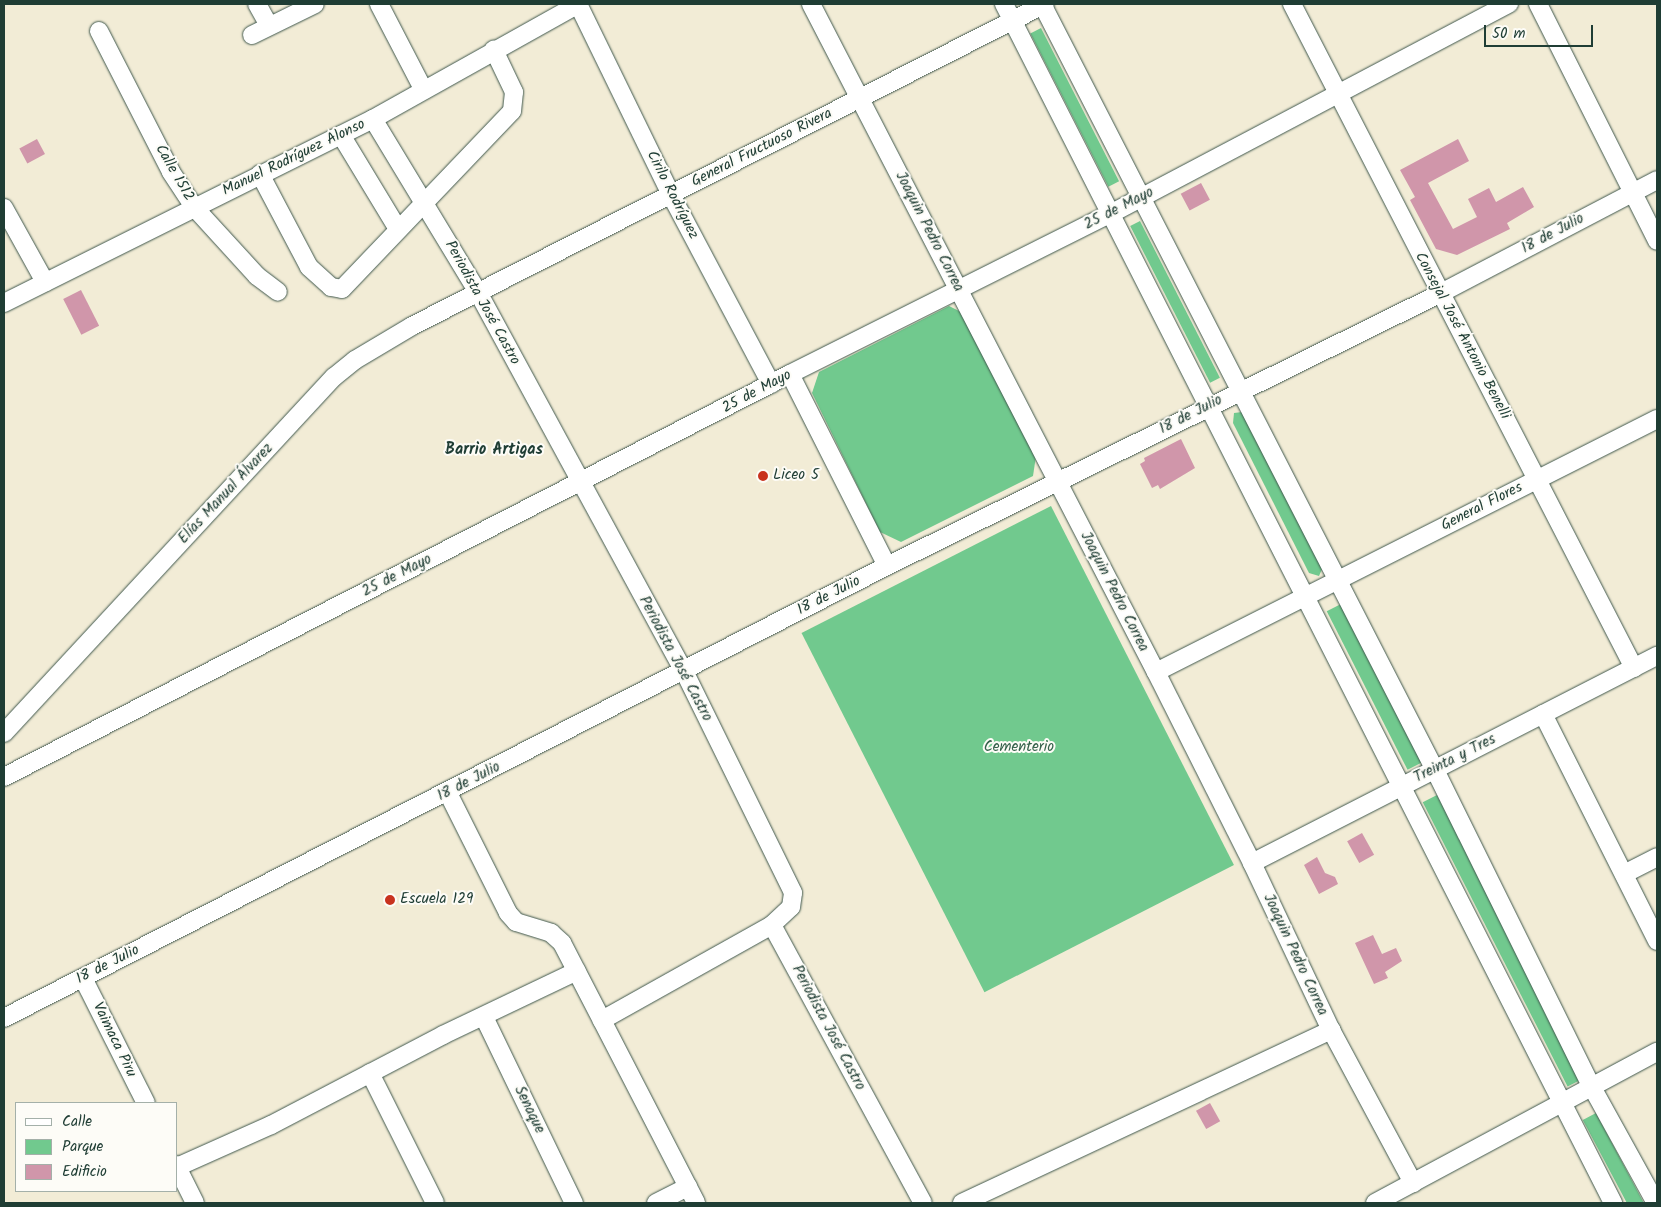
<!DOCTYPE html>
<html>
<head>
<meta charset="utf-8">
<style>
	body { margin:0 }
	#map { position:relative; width:1661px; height:1207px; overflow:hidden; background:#f2ecd6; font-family:Kalam,sans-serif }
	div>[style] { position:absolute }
	.green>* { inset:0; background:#71c98e; transform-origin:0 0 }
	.building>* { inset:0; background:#d096aa; transform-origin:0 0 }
	.roads { filter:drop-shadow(0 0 1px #3f574c) drop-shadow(0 0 1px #3f574c) }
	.minor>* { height:18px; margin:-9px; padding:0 9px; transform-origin:9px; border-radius:9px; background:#fff }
	.dots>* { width:14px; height:14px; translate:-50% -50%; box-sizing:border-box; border:2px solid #fdfcf7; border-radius:50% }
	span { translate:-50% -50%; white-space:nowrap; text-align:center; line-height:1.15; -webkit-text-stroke:4px #fdfcf7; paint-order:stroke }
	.street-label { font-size:15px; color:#1f3d34 }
	.poi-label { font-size:15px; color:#1f3d34 }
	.left { translate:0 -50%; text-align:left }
	.park-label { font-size:15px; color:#34604a }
	.neighbourhood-label { font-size:16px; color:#1f3d34; font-weight:700 }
	.frame { position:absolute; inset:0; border:5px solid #1f3d34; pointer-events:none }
	.legend { position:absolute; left:15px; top:1102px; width:162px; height:90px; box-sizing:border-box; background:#fdfcf7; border:1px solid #a4b0a9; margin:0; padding:6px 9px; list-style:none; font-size:15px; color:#1f3d34 }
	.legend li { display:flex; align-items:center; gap:10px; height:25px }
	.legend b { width:25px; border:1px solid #a4b0a9 }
	.scale { position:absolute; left:1484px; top:25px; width:109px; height:22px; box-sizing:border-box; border:2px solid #1f3d34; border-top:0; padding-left:6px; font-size:15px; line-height:18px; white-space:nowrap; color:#1f3d34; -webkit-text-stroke:4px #fdfcf7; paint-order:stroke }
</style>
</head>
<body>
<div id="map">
	<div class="green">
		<div style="left:1041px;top:28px;width:172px;height:12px;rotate:63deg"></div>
		<div style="left:1140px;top:221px;width:176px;height:11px;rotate:63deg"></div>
		<div style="clip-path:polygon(949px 306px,963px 313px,1036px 456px,1033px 476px,901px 542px,880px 532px,812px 393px,819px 372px)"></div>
		<div style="clip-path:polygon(1242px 412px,1323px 567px,1319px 576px,1309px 573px,1233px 423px,1234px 413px)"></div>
		<div style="left:1051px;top:506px;width:403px;height:280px;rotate:63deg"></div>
		<div style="left:1341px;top:604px;width:178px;height:16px;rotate:63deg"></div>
		<div style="left:1437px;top:795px;width:319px;height:16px;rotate:63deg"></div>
		<div style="left:1596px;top:1113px;width:102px;height:15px;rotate:62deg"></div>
	</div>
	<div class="building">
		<div style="left:37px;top:139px;width:17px;height:20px;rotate:62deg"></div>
		<div style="clip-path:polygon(1458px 139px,1469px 161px,1428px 183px,1453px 229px,1477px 217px,1468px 199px,1489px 188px,1496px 202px,1523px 187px,1534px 207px,1507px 223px,1510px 229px,1457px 255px,1436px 249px,1410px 200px,1415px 197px,1400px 170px)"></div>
		<div style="left:1201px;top:183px;width:19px;height:23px;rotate:62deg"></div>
		<div style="left:81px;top:290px;width:40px;height:20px;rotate:63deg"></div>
		<div style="clip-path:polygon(1181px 439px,1195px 468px,1160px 489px,1158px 485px,1152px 488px,1140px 464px,1145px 461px,1144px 458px)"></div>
		<div style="left:1362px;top:833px;width:25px;height:17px;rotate:61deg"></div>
		<div style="clip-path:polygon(1317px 857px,1325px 873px,1335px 877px,1338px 884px,1319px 894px,1304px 865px)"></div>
		<div style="clip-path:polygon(1373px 935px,1382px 954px,1396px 948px,1402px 961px,1385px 972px,1388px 978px,1374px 984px,1355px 943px)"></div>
		<div style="left:1210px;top:1103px;width:21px;height:16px;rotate:61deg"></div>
	</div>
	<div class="roads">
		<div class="minor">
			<div style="left:257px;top:4px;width:25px;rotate:61deg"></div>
			<div style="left:379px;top:4px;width:96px;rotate:62.6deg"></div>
			<div style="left:578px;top:4px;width:212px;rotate:64deg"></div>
			<div style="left:671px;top:195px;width:214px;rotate:62.1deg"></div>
			<div style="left:811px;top:4px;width:752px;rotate:62.69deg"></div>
			<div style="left:1156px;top:672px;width:214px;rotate:63.3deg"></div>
			<div style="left:1252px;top:863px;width:185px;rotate:64.7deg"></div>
			<div style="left:1331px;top:1030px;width:174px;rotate:61.8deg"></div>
			<div style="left:1004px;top:4px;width:1345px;rotate:63.07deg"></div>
			<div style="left:1042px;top:4px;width:861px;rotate:62.84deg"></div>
			<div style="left:1435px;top:770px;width:356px;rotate:63.7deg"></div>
			<div style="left:1593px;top:1089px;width:130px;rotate:61.1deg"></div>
			<div style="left:1292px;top:4px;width:747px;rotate:62.75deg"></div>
			<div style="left:1538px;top:4px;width:265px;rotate:63.3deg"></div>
			<div style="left:99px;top:31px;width:158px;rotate:62.9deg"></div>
			<div style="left:171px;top:172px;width:42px;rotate:56.7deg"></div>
			<div style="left:194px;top:207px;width:93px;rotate:47.6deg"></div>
			<div style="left:257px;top:276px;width:26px;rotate:37deg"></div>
			<div style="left:252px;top:35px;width:70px;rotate:-26.2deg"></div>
			<div style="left:373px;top:119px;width:205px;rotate:58.8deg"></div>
			<div style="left:479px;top:294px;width:429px;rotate:61.5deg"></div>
			<div style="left:684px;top:671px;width:247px;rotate:63.8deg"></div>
			<div style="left:793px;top:893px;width:14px;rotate:98deg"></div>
			<div style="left:791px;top:907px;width:26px;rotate:137deg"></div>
			<div style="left:772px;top:925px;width:195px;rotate:150.8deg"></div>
			<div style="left:341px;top:135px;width:110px;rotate:58.8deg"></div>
			<div style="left:260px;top:174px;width:105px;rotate:62.2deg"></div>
			<div style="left:309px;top:267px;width:30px;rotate:42deg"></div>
			<div style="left:331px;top:287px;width:11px;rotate:10deg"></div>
			<div style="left:342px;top:289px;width:246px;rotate:-46.3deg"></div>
			<div style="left:512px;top:111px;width:19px;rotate:-84deg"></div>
			<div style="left:514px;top:92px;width:47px;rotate:-115.5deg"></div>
			<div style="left:4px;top:208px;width:85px;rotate:61deg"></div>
			<div style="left:4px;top:303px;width:412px;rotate:-26.5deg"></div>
			<div style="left:373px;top:119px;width:236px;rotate:-29.2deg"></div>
			<div style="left:790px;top:374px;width:215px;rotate:63.2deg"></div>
			<div style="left:1156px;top:672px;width:561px;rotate:-26.79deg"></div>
			<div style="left:1543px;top:714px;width:254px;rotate:63.3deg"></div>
			<div style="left:4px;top:733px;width:485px;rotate:-47.2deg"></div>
			<div style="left:334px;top:377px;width:27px;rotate:-39deg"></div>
			<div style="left:355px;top:360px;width:66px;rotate:-30.8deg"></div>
			<div style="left:412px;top:326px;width:710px;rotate:-26.96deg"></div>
			<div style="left:4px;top:777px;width:883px;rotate:-27.15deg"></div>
			<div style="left:790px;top:374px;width:360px;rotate:-26.6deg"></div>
			<div style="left:1112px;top:213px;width:449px;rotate:-27.8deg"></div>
			<div style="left:448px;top:793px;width:134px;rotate:63.4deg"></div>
			<div style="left:508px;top:913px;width:12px;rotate:48deg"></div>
			<div style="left:516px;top:922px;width:37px;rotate:17deg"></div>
			<div style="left:551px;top:933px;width:15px;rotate:42deg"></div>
			<div style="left:562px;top:943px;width:292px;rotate:62.7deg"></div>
			<div style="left:1252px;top:863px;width:455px;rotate:-27.1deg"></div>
			<div style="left:1624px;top:874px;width:37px;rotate:-27deg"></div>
			<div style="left:772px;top:925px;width:316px;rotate:61.5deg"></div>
			<div style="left:83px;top:978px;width:140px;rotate:63.3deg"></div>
			<div style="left:484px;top:1017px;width:207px;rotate:64.2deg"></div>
			<div style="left:4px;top:1018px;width:992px;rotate:-27.11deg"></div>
			<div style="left:887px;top:566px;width:615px;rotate:-26.23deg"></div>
			<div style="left:1439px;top:294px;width:246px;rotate:-27.6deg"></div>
			<div style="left:370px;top:1073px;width:145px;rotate:63.4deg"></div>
			<div style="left:176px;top:1165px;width:42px;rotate:63.4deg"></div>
			<div style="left:177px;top:1167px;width:103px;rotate:-24.1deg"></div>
			<div style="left:271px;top:1125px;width:194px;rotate:-27.6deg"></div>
			<div style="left:443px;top:1035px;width:148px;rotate:-25.5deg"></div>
			<div style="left:656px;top:1203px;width:36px;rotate:-27deg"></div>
			<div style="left:962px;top:1203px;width:408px;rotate:-25.1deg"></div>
			<div style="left:1375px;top:1203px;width:320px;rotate:-28.2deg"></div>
		</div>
	</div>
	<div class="dots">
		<div style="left:763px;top:476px;background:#c8321e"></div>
		<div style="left:390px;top:900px;background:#c8321e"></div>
	</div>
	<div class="street-label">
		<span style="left:762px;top:148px;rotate:-27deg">General Fructuoso Rivera</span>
		<span style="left:294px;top:158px;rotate:-26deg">Manuel Rodríguez Alonso</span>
		<span style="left:174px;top:173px;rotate:60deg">Calle 1512</span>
		<span style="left:672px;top:195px;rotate:63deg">Cirilo Rodríguez</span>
		<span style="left:1119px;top:209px;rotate:-27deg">25 de Mayo</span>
		<span style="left:929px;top:232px;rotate:63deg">Joaquin Pedro Correa</span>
		<span style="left:1553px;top:234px;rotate:-28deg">18 de Julio</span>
		<span style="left:482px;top:303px;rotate:61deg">Periodista José Castro</span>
		<span style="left:1462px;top:336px;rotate:62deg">Consejal José Antonio Benelli</span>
		<span style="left:757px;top:392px;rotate:-28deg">25 de Mayo</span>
		<span style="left:1191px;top:415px;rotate:-27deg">18 de Julio</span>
		<span style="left:226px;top:494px;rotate:-47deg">Elías Manual Álvarez</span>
		<span style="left:1482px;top:507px;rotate:-27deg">General Flores</span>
		<span style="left:397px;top:576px;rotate:-27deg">25 de Mayo</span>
		<span style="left:1114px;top:592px;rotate:63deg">Joaquin Pedro Correa</span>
		<span style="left:829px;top:596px;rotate:-27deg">18 de Julio</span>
		<span style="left:675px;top:659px;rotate:62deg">Periodista José Castro</span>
		<span style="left:1455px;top:759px;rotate:-27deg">Treinta y Tres</span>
		<span style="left:469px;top:782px;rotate:-27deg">18 de Julio</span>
		<span style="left:1295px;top:955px;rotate:65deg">Joaquin Pedro Correa</span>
		<span style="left:108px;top:965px;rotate:-27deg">18 de Julio</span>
		<span style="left:828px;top:1028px;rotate:62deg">Periodista José Castro</span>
		<span style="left:114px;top:1040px;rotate:64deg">Vaimaca Piru</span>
		<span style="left:529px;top:1110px;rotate:64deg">Senaque</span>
	</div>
	<div class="poi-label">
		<span class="left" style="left:773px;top:476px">Liceo 5</span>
		<span class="left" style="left:400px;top:900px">Escuela 129</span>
	</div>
	<div class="park-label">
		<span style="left:1019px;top:748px">Cementerio</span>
	</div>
	<div class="neighbourhood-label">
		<span style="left:494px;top:450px">Barrio Artigas</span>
	</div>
	<div class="frame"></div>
	<ul class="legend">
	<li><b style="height:6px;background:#fff"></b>Calle</li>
	<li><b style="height:14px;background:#71c98e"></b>Parque</li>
	<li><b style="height:14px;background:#d096aa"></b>Edificio</li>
	</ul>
	<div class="scale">50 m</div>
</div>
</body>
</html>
